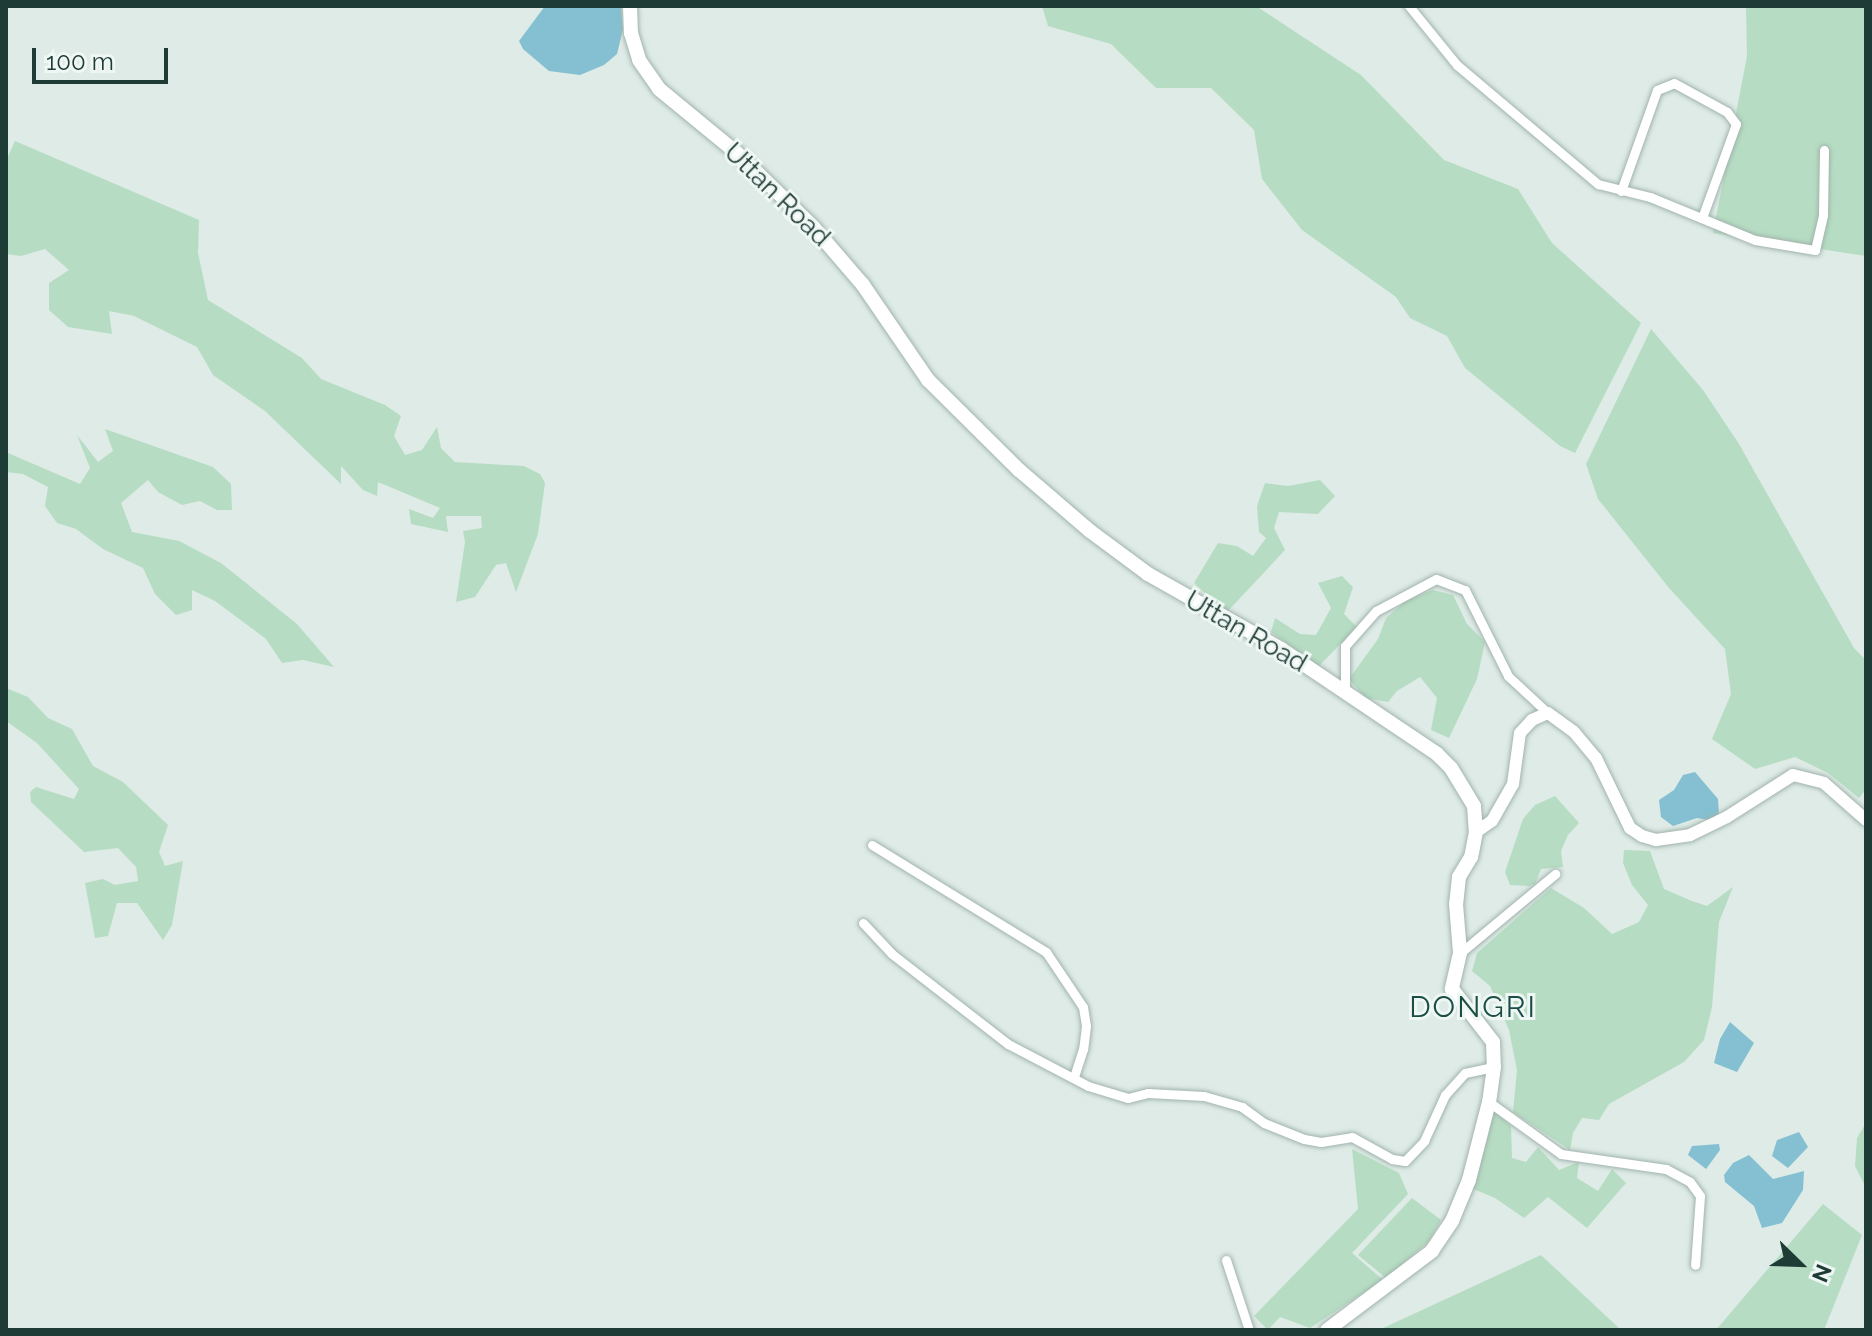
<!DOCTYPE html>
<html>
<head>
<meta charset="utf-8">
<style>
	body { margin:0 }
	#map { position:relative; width:1872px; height:1336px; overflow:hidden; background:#deebe6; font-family:Raleway,sans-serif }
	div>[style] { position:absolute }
	.green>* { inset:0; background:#b6ddc3 }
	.water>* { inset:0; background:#84c0d2 }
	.roads { filter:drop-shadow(0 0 2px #a1b3ad) drop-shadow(0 0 2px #a1b3ad) }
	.minor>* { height:9px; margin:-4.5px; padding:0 4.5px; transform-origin:4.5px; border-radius:4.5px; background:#fff }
	.tertiary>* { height:12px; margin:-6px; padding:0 6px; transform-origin:6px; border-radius:6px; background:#fff }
	.secondary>* { height:14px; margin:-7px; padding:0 7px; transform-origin:7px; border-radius:7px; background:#fff }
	span { translate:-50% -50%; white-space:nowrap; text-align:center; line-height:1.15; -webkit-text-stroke:6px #eff7f4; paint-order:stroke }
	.street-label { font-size:26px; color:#1f3b35 }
	.quarter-label { font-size:30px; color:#1b4d45; letter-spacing:2px }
	.frame { position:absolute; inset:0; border:8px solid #1f3b35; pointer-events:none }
	.north { position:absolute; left:1760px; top:1224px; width:80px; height:80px; -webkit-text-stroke:6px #eff7f4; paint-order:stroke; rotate:113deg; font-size:22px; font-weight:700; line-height:32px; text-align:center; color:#1f3b35 }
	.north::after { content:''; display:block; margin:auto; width:28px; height:36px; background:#1f3b35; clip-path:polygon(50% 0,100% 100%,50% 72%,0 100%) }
	.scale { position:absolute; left:32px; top:48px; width:136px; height:36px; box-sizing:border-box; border:4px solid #1f3b35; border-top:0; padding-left:10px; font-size:24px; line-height:28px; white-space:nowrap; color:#1f3b35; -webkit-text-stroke:6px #eff7f4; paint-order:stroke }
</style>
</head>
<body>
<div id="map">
	<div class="green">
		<div style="clip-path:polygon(1042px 6px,1256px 6px,1361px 75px,1444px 160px,1518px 189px,1552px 243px,1641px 323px,1575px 453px,1560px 446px,1465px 368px,1447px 336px,1410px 318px,1396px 297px,1302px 230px,1262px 179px,1254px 130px,1211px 88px,1156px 88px,1111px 44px,1048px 26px)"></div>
		<div style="clip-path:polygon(1746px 6px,1866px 6px,1866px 256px,1713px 233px,1747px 56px)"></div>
		<div style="clip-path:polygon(15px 141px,199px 220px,198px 253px,208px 300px,302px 358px,321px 379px,385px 405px,401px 416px,394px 436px,405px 455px,422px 450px,437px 427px,441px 448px,455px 462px,524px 466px,540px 474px,545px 483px,538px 534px,516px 592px,506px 563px,496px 565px,475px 597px,456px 602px,465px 542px,463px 531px,482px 528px,481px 516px,446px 516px,448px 532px,411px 524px,409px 509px,433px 518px,440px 508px,378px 482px,377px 496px,363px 490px,341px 466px,341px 484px,265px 411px,213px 375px,197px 347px,134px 316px,109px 311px,112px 334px,68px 327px,49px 310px,49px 283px,69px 270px,45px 249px,21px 256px,6px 254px,6px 161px)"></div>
		<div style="clip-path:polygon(1651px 329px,1703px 390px,1739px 444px,1854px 648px,1866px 660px,1866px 789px,1859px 798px,1828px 773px,1795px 757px,1755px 769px,1712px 739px,1731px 694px,1725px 649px,1669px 588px,1598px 499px,1586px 464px)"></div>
		<div style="clip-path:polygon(105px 429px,213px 467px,231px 484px,232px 510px,217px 510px,200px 501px,182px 505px,158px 492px,148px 480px,121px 503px,132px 532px,179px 541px,221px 563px,297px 624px,334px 667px,303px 660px,282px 663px,266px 639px,215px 601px,192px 590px,192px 610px,176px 615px,155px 594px,143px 568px,103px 549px,76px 529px,57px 523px,45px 506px,48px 487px,23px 474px,6px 472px,8px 453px,80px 484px,90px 468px,77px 435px,98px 462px,113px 451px)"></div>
		<div style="clip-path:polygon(1320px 480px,1335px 496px,1318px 514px,1279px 512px,1274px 528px,1285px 550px,1226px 613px,1194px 583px,1218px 543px,1237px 546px,1253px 556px,1266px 538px,1259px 532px,1257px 506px,1265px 483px,1288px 486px)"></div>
		<div style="clip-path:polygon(1342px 576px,1353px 587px,1344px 614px,1357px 627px,1319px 666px,1271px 632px,1275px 618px,1300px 634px,1316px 635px,1331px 608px,1318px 583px)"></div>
		<div style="clip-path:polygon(1433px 590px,1453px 595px,1467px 624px,1485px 642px,1477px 679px,1449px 738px,1431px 730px,1437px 698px,1420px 677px,1397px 691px,1388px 702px,1365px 698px,1349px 679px,1378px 639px,1386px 618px,1407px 600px)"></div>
		<div style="clip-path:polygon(6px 688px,28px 697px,48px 718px,72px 729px,93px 766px,123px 782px,168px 825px,159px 852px,165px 866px,183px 861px,172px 925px,163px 940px,137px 903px,117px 903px,108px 936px,95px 938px,85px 883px,103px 879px,115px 885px,138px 881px,136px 867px,118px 848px,84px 852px,31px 802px,30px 792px,36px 787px,74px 799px,79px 789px,37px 743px,6px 721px)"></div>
		<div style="clip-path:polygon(1555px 796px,1579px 823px,1568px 835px,1561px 851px,1563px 867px,1541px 869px,1535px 884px,1529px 886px,1510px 885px,1505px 872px,1523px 819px,1535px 805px)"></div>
		<div style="clip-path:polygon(1624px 850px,1650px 851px,1664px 889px,1692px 901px,1707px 906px,1733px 887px,1719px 922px,1712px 1007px,1704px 1040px,1684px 1062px,1609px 1104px,1599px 1120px,1582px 1118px,1573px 1133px,1570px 1150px,1513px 1112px,1517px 1070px,1509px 1030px,1490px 986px,1472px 971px,1477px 953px,1551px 888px,1584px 908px,1612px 934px,1639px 922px,1648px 905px,1632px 885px,1623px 863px)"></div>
		<div style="clip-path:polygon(1490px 1108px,1511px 1126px,1512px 1158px,1526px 1162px,1538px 1147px,1559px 1170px,1579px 1162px,1577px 1178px,1598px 1191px,1612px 1169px,1626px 1183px,1587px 1228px,1548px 1197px,1524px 1218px,1495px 1198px,1471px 1188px)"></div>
		<div style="clip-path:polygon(1866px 1123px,1866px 1188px,1855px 1166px,1857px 1138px)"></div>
		<div style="clip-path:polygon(1352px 1149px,1399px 1173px,1408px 1194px,1352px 1253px,1383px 1280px,1310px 1328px,1280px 1317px,1268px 1330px,1254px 1316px,1358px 1209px)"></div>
		<div style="clip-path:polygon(1412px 1198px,1441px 1220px,1429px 1241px,1386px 1278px,1358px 1255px)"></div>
		<div style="clip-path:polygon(1823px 1204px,1862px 1235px,1824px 1330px,1716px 1330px)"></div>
		<div style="clip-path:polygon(1541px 1255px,1621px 1330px,1381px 1330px,1381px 1329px)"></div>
	</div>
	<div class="water">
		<div style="clip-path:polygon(545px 6px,621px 6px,623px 29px,617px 54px,604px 65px,580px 75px,549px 71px,523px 49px,519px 41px)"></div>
		<div style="clip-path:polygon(1695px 772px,1718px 799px,1719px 814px,1709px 820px,1697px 818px,1673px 826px,1661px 817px,1659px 800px,1674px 790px,1683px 775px)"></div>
		<div style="clip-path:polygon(1730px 1022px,1754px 1043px,1737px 1072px,1714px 1063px,1720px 1039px)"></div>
		<div style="clip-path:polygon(1799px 1132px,1808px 1147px,1788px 1168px,1772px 1156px,1777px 1140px)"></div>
		<div style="clip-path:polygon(1719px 1144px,1720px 1150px,1706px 1169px,1688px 1155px,1692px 1146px)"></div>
		<div style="clip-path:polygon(1749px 1155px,1773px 1179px,1804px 1171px,1803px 1190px,1782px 1223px,1762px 1228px,1754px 1206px,1725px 1182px,1724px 1175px,1733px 1163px)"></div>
	</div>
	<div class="roads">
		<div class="minor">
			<div style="left:1409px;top:6px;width:76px;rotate:50.9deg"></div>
			<div style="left:1457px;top:65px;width:185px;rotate:40.2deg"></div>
			<div style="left:1598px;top:184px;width:54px;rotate:14deg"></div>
			<div style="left:1650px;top:197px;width:113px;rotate:22.3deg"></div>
			<div style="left:1755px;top:240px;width:61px;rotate:9.5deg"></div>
			<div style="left:1815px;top:250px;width:36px;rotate:-77deg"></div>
			<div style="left:1823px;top:215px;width:65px;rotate:-89.1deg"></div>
			<div style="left:1621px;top:191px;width:107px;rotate:-70.4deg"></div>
			<div style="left:1657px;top:90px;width:18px;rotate:-22deg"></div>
			<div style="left:1674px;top:83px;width:60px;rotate:28.7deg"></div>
			<div style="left:1727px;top:112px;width:15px;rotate:53deg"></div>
			<div style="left:1736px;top:124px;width:100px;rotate:109.9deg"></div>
			<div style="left:1345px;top:692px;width:46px;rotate:-90deg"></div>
			<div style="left:1345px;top:646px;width:47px;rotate:-48.5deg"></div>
			<div style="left:1376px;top:611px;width:68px;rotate:-28.1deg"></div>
			<div style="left:1436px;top:579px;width:31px;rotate:21deg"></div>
			<div style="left:1465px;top:590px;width:96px;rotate:63.4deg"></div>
			<div style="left:1508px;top:676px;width:54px;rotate:42.8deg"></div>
			<div style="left:872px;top:845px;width:204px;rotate:31.6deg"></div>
			<div style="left:1046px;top:952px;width:66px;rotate:56.1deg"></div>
			<div style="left:1083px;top:1007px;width:19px;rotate:81deg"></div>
			<div style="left:1086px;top:1026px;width:23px;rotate:97deg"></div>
			<div style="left:1083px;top:1049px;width:29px;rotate:108deg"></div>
			<div style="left:863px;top:923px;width:42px;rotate:46.9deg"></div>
			<div style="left:892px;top:954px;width:147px;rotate:37.8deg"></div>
			<div style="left:1008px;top:1044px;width:90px;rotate:27.7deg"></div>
			<div style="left:1088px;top:1086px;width:42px;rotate:16.7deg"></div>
			<div style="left:1128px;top:1098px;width:21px;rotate:-14deg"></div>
			<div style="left:1148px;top:1093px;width:56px;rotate:3.1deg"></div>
			<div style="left:1204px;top:1096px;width:40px;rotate:16deg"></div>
			<div style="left:1242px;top:1107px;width:27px;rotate:36deg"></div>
			<div style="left:1264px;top:1123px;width:43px;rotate:21.8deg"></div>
			<div style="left:1304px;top:1139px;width:17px;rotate:10deg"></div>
			<div style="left:1321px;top:1142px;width:31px;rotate:-9deg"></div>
			<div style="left:1352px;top:1137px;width:46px;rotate:28.8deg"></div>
			<div style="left:1392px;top:1159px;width:13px;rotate:9deg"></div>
			<div style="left:1405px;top:1161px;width:28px;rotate:-46deg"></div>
			<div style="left:1424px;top:1141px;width:51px;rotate:-65.5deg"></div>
			<div style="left:1445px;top:1095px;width:30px;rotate:-48deg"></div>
			<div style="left:1465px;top:1073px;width:30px;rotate:-12deg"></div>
			<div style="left:1460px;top:953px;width:124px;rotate:-39.7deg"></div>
			<div style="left:1489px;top:1102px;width:89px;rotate:35.8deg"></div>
			<div style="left:1561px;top:1154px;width:106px;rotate:8.1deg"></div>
			<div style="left:1666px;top:1169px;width:27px;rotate:28deg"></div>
			<div style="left:1690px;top:1182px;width:17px;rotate:54deg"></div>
			<div style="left:1700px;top:1196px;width:69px;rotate:94.1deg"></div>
			<div style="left:1226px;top:1260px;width:74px;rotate:71.8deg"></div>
		</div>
		<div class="tertiary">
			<div style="left:1476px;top:832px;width:19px;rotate:-35deg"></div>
			<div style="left:1492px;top:821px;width:43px;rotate:-60.4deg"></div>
			<div style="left:1513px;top:784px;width:51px;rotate:-82.2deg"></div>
			<div style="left:1520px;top:733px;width:18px;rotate:-47deg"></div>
			<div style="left:1532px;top:720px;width:17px;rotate:-24deg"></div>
			<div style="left:1548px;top:713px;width:32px;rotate:36deg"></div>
			<div style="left:1574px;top:732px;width:34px;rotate:50deg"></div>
			<div style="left:1596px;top:758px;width:78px;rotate:64.1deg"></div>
			<div style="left:1630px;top:828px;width:14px;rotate:34deg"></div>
			<div style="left:1642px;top:836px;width:15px;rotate:16deg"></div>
			<div style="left:1656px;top:840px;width:34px;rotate:-8deg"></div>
			<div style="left:1690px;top:835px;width:41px;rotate:-25.9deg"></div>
			<div style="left:1727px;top:817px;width:78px;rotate:-32.5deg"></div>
			<div style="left:1793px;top:775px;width:32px;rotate:14deg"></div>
			<div style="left:1824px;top:783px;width:56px;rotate:41.4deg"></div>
		</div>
		<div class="secondary">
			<div style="left:630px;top:6px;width:27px;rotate:88deg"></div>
			<div style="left:631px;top:33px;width:28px;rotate:73deg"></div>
			<div style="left:639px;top:60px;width:35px;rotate:55deg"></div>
			<div style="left:659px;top:89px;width:101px;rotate:39.4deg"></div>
			<div style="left:737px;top:153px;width:107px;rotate:44.2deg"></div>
			<div style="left:814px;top:228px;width:75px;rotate:49.3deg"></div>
			<div style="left:863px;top:285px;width:115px;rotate:55.6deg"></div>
			<div style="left:928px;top:380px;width:128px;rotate:44.7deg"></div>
			<div style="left:1019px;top:470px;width:94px;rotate:40.7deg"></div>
			<div style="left:1090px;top:531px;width:72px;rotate:36.6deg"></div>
			<div style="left:1148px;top:574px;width:153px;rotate:29.4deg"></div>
			<div style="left:1281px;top:649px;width:188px;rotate:33.9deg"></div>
			<div style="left:1437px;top:754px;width:20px;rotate:45deg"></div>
			<div style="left:1451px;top:768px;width:44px;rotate:58.8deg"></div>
			<div style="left:1474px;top:806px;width:26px;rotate:86deg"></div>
			<div style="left:1476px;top:832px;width:25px;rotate:101deg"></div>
			<div style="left:1471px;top:857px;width:23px;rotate:121deg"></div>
			<div style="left:1459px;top:877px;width:27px;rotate:96deg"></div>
			<div style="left:1456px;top:904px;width:49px;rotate:85.3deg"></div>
			<div style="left:1460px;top:953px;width:37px;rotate:103deg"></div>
			<div style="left:1452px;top:989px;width:67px;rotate:52.3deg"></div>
			<div style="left:1493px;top:1042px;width:25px;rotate:88deg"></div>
			<div style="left:1494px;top:1067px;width:35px;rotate:98deg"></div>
			<div style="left:1489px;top:1102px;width:81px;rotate:104.4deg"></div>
			<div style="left:1469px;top:1180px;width:44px;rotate:112.5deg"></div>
			<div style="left:1452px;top:1221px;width:36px;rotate:124deg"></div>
			<div style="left:1432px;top:1251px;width:131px;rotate:143deg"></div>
		</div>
	</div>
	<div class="street-label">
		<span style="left:777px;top:195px;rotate:44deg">Uttan Road</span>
		<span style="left:1246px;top:632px;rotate:30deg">Uttan Road</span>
	</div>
	<div class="quarter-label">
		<span style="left:1473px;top:1007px">DONGRI</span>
	</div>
	<div class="frame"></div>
	<div class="north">N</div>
	<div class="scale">100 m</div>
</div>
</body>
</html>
